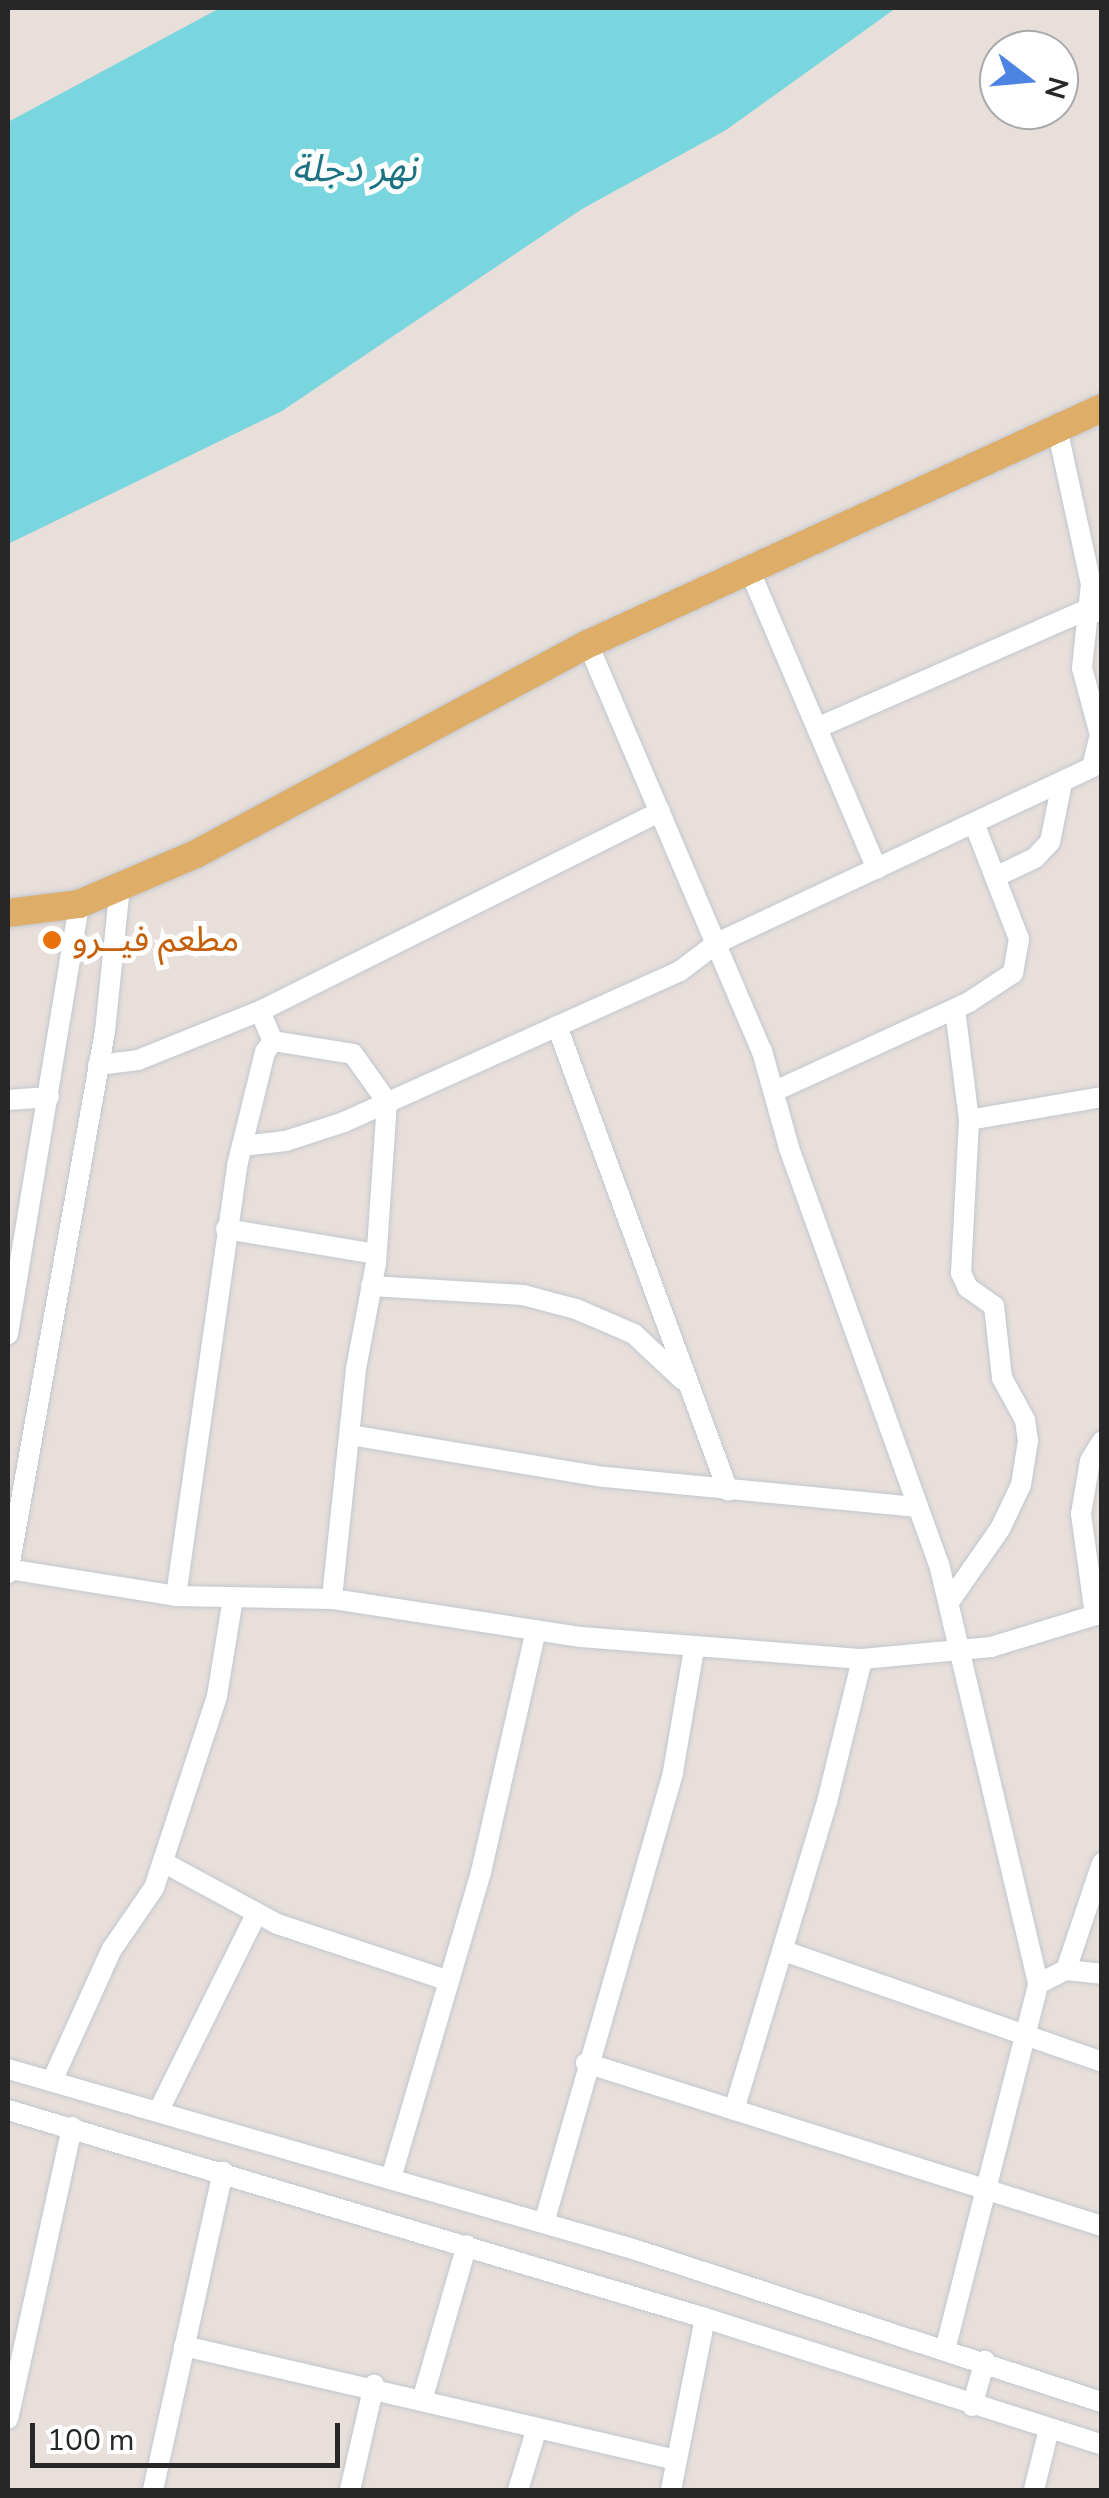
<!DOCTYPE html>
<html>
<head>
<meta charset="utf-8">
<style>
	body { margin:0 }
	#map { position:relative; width:1109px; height:2498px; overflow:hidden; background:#e8dfda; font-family:"Nunito Sans","Noto Sans Arabic",sans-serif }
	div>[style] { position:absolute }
	.water>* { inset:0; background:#79d5de }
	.roads { filter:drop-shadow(0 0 2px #c2c7cf) drop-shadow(0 0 2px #c2c7cf) }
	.minor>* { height:20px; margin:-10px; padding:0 10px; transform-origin:10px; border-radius:10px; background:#fff }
	.major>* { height:28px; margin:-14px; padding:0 14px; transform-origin:14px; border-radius:14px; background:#deae69 }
	.dots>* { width:28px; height:28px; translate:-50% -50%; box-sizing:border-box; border:5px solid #fff; border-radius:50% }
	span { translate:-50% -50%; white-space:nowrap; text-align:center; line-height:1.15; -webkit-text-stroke:10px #fff; paint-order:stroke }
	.food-label { font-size:35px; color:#c56008 }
	.left { translate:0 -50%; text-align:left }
	.water-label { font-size:38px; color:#1d7384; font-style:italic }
	.frame { position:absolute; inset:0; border:10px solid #272727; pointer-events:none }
	.north { position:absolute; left:979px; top:30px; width:100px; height:100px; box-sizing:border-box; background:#fff; border:2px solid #a9a9a9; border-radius:50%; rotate:106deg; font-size:28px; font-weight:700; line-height:40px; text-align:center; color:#272727 }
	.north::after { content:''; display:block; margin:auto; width:35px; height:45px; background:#4d83e2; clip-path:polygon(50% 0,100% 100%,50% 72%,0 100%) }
	.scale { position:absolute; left:30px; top:2423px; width:310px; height:45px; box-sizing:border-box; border:5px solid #272727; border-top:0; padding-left:12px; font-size:30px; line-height:35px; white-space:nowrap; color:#272727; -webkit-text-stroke:8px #fff; paint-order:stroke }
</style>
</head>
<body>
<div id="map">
	<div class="water">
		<div style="clip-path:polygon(220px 8px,896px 8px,726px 130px,582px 209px,282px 411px,8px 544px,8px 122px)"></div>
	</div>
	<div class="roads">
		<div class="minor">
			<div style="left:749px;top:569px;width:326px;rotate:66.9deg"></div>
			<div style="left:588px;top:644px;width:443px;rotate:66.9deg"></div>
			<div style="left:762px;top:1051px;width:101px;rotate:74.4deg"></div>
			<div style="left:789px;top:1148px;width:442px;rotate:70.2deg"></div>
			<div style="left:939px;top:1564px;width:432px;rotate:76.7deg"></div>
			<div style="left:817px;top:728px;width:298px;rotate:-23.7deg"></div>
			<div style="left:1090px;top:608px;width:9px;rotate:27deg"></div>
			<div style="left:995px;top:877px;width:44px;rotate:-25.4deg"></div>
			<div style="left:1035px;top:858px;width:22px;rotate:-47deg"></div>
			<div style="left:1050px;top:842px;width:60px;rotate:-78.5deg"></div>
			<div style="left:260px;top:1011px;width:33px;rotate:67deg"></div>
			<div style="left:273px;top:1041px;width:81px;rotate:9.2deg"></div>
			<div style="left:353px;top:1054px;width:59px;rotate:54.7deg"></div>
			<div style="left:387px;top:1102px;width:161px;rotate:93.9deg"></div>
			<div style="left:376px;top:1263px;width:108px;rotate:100.7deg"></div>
			<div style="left:356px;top:1369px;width:231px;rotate:96deg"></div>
			<div style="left:557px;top:1026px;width:495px;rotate:69.8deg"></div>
			<div style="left:98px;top:1065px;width:40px;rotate:-7.1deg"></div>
			<div style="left:138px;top:1060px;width:131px;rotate:-21.9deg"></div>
			<div style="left:260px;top:1011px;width:447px;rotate:-26.5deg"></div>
			<div style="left:775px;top:1091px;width:213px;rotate:-24.6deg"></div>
			<div style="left:969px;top:1002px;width:53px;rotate:-33.4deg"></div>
			<div style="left:1013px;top:973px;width:35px;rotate:-80deg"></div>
			<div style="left:1019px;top:939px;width:124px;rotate:-111.2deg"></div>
			<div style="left:8px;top:1100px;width:41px;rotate:-4.2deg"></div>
			<div style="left:969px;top:1120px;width:135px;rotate:-9.8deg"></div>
			<div style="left:242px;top:1146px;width:44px;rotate:-6.5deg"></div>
			<div style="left:286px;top:1141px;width:61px;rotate:-18.1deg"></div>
			<div style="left:344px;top:1122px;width:368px;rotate:-24.2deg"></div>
			<div style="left:680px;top:971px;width:46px;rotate:-37.1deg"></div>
			<div style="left:717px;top:943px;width:414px;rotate:-25.1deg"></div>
			<div style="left:1092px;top:767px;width:33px;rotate:-76deg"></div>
			<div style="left:1100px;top:735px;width:69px;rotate:-105deg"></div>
			<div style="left:1082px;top:668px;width:84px;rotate:-83.9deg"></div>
			<div style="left:1091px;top:584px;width:160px;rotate:-102.3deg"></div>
			<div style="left:226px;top:1229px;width:152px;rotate:9.5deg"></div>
			<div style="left:371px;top:1286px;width:152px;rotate:3.4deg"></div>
			<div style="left:523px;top:1295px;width:55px;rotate:14.8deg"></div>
			<div style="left:576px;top:1309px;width:63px;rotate:23.3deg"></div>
			<div style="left:634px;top:1334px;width:67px;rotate:43.2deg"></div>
			<div style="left:8px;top:1334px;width:436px;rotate:-80.6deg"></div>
			<div style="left:350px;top:1435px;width:258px;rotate:9.4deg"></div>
			<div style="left:605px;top:1477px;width:312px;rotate:5.5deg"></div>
			<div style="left:8px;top:1569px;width:170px;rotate:9.1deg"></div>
			<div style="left:176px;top:1596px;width:156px;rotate:1.1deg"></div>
			<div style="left:332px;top:1599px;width:252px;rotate:8.7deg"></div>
			<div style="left:581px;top:1637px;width:282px;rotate:4.5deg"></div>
			<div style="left:862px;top:1659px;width:130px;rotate:-5.3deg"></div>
			<div style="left:991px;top:1647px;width:116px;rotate:-17deg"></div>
			<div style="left:8px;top:1573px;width:551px;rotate:-79.85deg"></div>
			<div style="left:105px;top:1031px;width:147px;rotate:-84.1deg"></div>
			<div style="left:176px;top:1596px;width:434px;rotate:-81.9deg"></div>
			<div style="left:237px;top:1166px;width:117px;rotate:-76.2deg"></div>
			<div style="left:265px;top:1052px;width:14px;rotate:-54deg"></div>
			<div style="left:949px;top:1602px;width:89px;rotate:-55.1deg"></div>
			<div style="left:1000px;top:1529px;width:49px;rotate:-64.5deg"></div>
			<div style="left:1021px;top:1485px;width:45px;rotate:-81deg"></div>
			<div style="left:1028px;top:1441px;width:21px;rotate:-98deg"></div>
			<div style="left:1025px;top:1420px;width:48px;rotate:-118.7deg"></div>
			<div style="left:1002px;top:1378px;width:72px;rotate:-96.3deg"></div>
			<div style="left:994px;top:1306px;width:32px;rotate:-145deg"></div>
			<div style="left:968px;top:1288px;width:17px;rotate:-115deg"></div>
			<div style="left:961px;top:1273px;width:153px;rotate:-87deg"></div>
			<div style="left:969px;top:1120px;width:112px;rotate:-97.2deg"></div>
			<div style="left:1095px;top:1615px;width:102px;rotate:-97.9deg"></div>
			<div style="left:1081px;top:1514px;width:54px;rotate:-80.4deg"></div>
			<div style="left:1090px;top:1461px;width:23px;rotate:-59deg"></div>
			<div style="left:163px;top:1862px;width:130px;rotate:28.5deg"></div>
			<div style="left:277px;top:1924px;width:181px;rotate:18.3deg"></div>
			<div style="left:784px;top:1951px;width:337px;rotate:19.2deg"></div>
			<div style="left:1066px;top:1970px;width:36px;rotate:6deg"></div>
			<div style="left:586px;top:2063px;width:541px;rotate:17.53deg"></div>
			<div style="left:8px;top:2069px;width:650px;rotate:16.07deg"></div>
			<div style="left:633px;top:2249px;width:493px;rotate:18.1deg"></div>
			<div style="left:52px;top:2081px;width:145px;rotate:-65.6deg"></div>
			<div style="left:112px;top:1949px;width:74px;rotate:-55.5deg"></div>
			<div style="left:154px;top:1888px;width:202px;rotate:-71.8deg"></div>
			<div style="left:217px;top:1696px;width:99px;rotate:-80.7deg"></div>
			<div style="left:8px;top:2110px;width:727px;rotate:16.62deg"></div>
			<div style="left:705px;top:2318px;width:417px;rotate:17.7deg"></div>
			<div style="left:159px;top:2110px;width:218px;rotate:-63.6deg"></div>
			<div style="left:734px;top:2110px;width:322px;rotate:-73.2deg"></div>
			<div style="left:827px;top:1802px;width:147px;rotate:-76.2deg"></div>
			<div style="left:391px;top:2178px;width:319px;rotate:-73.6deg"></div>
			<div style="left:481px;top:1872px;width:248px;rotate:-77.2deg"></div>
			<div style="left:544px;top:2223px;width:469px;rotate:-74deg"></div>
			<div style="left:673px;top:1772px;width:125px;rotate:-80.3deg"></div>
			<div style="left:184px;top:2346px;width:505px;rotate:13.05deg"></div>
			<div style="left:945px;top:2350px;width:378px;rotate:-75.7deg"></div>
			<div style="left:1038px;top:1984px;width:31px;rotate:-27deg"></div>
			<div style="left:1066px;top:1970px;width:113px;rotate:-71.4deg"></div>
			<div style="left:423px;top:2397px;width:158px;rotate:-73.9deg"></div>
			<div style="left:972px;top:2406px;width:47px;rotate:-73.9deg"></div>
			<div style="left:8px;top:2419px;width:299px;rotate:-77.6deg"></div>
			<div style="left:153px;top:2490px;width:326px;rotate:-77.6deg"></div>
			<div style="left:350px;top:2490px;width:108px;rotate:-77.1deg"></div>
			<div style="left:518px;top:2490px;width:65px;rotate:-73deg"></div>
			<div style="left:671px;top:2490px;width:175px;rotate:-78.8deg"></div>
			<div style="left:1034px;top:2490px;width:63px;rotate:-76.2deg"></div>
		</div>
		<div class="major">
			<div style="left:8px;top:913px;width:72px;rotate:-7.2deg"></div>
			<div style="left:79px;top:904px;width:127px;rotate:-23.1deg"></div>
			<div style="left:196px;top:854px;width:445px;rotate:-28.2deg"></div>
			<div style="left:588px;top:644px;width:566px;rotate:-24.66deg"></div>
		</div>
	</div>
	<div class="dots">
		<div style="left:52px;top:940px;background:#e8710a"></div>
	</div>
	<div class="food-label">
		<span class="left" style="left:72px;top:940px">مطعم فيــرو</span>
	</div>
	<div class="water-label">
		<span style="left:354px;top:169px">نهر دجلة</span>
	</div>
	<div class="frame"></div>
	<div class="north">N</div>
	<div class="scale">100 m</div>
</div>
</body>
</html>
